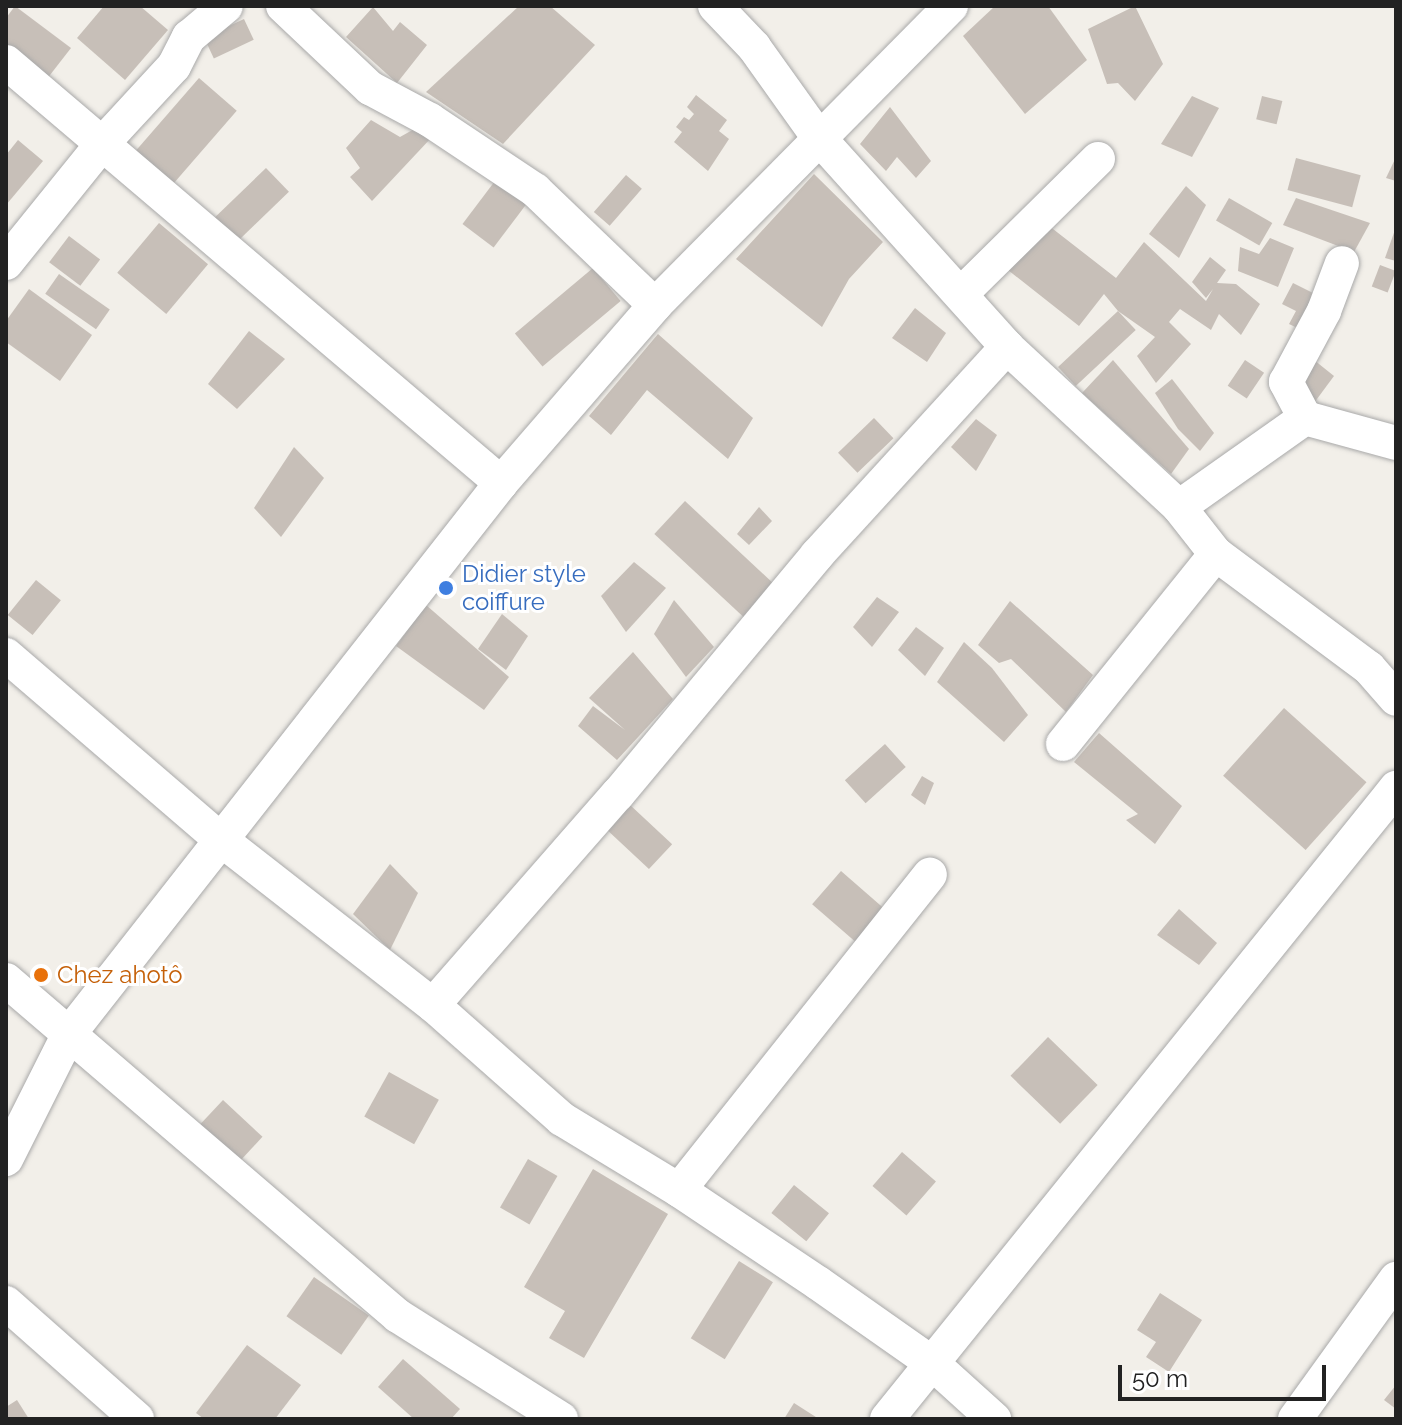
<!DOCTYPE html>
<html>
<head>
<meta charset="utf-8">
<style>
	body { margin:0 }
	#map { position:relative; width:1402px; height:1425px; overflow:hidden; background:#f2efe9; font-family:Raleway,sans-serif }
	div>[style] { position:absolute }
	.building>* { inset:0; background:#c7bfb8; transform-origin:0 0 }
	.roads { filter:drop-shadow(0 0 2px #a9a9a9) drop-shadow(0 0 2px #a9a9a9) }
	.minor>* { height:34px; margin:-17px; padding:0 17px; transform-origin:17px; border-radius:17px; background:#fff }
	.dots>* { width:22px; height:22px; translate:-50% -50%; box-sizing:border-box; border:4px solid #fff; border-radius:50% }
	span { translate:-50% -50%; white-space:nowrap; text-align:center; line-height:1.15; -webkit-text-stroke:6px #fff; paint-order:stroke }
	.shop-label { font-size:24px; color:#366cbe }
	.left { translate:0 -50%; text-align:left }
	.food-label { font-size:24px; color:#c56008 }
	.frame { position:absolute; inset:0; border:8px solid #222; pointer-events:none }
	.scale { position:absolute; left:1118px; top:1365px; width:208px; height:36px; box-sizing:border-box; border:4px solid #222; border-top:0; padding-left:10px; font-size:24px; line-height:28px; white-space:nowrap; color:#222; -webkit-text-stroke:6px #fff; paint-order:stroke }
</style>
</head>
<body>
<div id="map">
	<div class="building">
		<div style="clip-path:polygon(15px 6px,71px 48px,43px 84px,6px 54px,6px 18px)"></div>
		<div style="clip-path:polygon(104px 6px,140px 6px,168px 30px,125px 80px,77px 38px)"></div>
		<div style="clip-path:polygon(519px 6px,550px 6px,595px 45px,503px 144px,426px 92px)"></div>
		<div style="clip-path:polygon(995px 6px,1048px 6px,1087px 60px,1025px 114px,963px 36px)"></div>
		<div style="clip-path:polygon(1135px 6px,1163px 64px,1135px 101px,1118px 83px,1107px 84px,1088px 29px)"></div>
		<div style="clip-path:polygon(373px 7px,393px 31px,400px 22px,427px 45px,397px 83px,346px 37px)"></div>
		<div style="left:244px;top:19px;width:23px;height:44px;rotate:65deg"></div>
		<div style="left:199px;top:78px;width:50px;height:96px;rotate:41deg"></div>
		<div style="clip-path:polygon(696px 95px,727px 120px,719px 131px,729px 139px,708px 171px,674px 142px,682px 132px,676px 127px,684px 117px,689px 120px,694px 114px,687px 107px)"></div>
		<div style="clip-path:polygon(1192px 96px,1219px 108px,1192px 157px,1161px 144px)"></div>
		<div style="left:1262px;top:96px;width:21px;height:24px;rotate:14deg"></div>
		<div style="clip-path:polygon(890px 107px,931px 161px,916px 178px,897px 157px,886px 171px,860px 144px)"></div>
		<div style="clip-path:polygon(371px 120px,400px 137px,416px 128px,432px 137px,372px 201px,350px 177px,360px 168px,346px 148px)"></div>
		<div style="clip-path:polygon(18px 140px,43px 161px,6px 205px,6px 155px)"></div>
		<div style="clip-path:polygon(1396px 157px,1396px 181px,1386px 178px)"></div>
		<div style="left:1296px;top:158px;width:67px;height:33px;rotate:15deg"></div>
		<div style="left:266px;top:168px;width:33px;height:72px;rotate:46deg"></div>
		<div style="left:504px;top:169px;width:39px;height:69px;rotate:37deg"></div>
		<div style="clip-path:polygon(814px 174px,883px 242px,849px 279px,822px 327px,736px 259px)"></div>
		<div style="left:626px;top:175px;width:21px;height:49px;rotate:41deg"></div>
		<div style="clip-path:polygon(1186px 186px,1206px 205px,1179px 258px,1149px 234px)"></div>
		<div style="left:1229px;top:198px;width:50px;height:26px;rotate:30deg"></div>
		<div style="clip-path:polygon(1296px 198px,1370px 223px,1354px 252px,1283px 225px)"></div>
		<div style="clip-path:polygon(1044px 222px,1116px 278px,1144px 242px,1206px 301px,1213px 289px,1206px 298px,1192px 282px,1210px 257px,1226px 270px,1217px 283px,1236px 284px,1260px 304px,1241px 335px,1219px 314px,1211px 330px,1180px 309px,1169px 322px,1191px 344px,1156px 383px,1137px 356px,1155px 337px,1118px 311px,1104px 294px,1079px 326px,1008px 270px)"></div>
		<div style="left:159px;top:223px;width:64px;height:65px;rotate:40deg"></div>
		<div style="clip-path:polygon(1396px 227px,1396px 261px,1385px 258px)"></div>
		<div style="left:69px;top:236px;width:39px;height:33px;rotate:37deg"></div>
		<div style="clip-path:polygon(1270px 238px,1294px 248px,1278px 287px,1238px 271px,1240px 247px,1259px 254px)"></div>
		<div style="left:1380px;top:265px;width:17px;height:23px;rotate:21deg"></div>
		<div style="left:593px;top:268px;width:43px;height:102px;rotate:50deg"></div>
		<div style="left:59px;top:274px;width:62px;height:24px;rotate:35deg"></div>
		<div style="clip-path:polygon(1293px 283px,1327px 300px,1310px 334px,1289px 324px,1296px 311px,1282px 304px)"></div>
		<div style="clip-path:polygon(29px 289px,92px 335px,60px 381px,6px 342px,6px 321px)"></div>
		<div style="clip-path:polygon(915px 308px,946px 333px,927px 362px,892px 338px)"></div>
		<div style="left:1118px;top:311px;width:26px;height:82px;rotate:47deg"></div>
		<div style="clip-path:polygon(249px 331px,285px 359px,237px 409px,208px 384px)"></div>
		<div style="clip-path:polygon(658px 334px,753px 418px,728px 459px,647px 390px,611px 435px,589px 416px)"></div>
		<div style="clip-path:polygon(1113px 360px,1189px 449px,1171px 474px,1082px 393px)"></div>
		<div style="left:1245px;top:360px;width:23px;height:31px;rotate:34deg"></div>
		<div style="clip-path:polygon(1314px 360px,1334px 376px,1314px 403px,1298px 381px)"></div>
		<div style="clip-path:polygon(1172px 379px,1214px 433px,1200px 451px,1178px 429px,1155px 393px)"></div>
		<div style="left:874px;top:418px;width:28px;height:50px;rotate:46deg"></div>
		<div style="clip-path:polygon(976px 419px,997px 435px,976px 471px,951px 447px)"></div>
		<div style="clip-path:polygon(294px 447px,324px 478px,281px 537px,254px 508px)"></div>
		<div style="left:685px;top:501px;width:122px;height:45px;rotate:43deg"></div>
		<div style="clip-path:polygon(759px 507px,772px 521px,749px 545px,737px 534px)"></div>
		<div style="clip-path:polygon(634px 562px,666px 588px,626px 632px,601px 596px)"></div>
		<div style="left:36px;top:580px;width:32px;height:45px;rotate:39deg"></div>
		<div style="clip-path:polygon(877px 597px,899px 612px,872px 647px,853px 627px)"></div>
		<div style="clip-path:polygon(674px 600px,714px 647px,686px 677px,654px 634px)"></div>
		<div style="clip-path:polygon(1010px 601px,1093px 675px,1066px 712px,1011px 659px,999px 663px,978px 645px)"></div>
		<div style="clip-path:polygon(426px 605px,509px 677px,484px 710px,396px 646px)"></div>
		<div style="clip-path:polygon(502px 614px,528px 636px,506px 670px,478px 649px)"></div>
		<div style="clip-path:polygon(916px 627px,944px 648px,925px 676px,898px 650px)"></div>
		<div style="clip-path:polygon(964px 642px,992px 668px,1028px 715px,1004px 742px,937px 682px)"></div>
		<div style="clip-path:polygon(633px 652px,673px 699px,617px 760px,578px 726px,593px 706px,625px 730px,589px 698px)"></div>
		<div style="left:1284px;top:708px;width:111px;height:91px;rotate:42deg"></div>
		<div style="clip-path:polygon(1099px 733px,1182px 806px,1155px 844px,1126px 820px,1138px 814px,1074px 762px)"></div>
		<div style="left:885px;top:744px;width:31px;height:54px;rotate:48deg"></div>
		<div style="clip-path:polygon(922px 776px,934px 783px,925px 805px,911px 795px)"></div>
		<div style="left:629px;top:804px;width:59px;height:34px;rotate:43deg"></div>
		<div style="clip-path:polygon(390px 864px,418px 893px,390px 950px,353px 914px)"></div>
		<div style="left:841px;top:871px;width:65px;height:44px;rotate:41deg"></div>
		<div style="clip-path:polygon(1179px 909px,1217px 943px,1199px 965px,1157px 935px)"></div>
		<div style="left:1048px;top:1037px;width:69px;height:54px;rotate:44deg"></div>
		<div style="left:389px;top:1072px;width:57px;height:51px;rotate:29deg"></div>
		<div style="left:223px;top:1100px;width:54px;height:35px;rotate:43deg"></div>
		<div style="left:902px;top:1152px;width:45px;height:45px;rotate:41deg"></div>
		<div style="left:528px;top:1159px;width:34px;height:56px;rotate:30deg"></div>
		<div style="clip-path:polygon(593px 1169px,668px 1214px,584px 1358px,549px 1338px,565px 1311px,524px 1287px)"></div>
		<div style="left:794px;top:1185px;width:45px;height:36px;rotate:39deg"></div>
		<div style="left:739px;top:1261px;width:40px;height:91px;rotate:32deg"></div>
		<div style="left:314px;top:1277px;width:67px;height:48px;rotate:35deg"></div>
		<div style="clip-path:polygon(1160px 1293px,1202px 1320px,1169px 1372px,1146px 1357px,1156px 1342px,1137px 1330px)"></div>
		<div style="clip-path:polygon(247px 1345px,301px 1385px,275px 1419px,204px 1419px,196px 1413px)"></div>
		<div style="clip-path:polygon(403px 1359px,460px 1409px,451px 1419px,414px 1419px,378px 1387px)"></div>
		<div style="clip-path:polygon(1396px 1385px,1396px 1409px,1384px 1400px)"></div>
		<div style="clip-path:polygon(17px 1400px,29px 1419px,6px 1419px,6px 1407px)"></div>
		<div style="clip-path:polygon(794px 1403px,819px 1419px,784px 1419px)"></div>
	</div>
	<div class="roads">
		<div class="minor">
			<div style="left:283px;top:6px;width:120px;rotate:43.3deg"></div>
			<div style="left:370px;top:88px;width:68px;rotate:28.1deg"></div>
			<div style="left:430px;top:120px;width:126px;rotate:33.7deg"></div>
			<div style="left:535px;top:190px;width:166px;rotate:43.8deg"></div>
			<div style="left:715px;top:6px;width:57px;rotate:46.4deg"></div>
			<div style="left:754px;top:47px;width:112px;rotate:54.5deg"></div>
			<div style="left:819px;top:138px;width:281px;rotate:48deg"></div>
			<div style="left:1007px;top:347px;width:235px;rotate:42.9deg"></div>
			<div style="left:1179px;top:507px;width:60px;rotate:51.8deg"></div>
			<div style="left:1216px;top:554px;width:191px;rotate:36.7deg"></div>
			<div style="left:1369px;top:668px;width:41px;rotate:48.9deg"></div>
			<div style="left:6px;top:62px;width:650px;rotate:40.38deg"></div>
			<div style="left:6px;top:263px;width:153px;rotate:-51.1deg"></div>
			<div style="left:102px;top:144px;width:106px;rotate:-47.3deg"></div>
			<div style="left:174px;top:66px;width:33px;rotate:-63deg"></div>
			<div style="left:189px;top:37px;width:48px;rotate:-40deg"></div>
			<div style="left:962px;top:293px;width:191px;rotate:-44.6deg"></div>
			<div style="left:1305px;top:418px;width:41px;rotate:-117.8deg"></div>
			<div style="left:1286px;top:382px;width:81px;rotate:-61.8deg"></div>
			<div style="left:1324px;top:311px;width:51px;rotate:-69.4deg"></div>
			<div style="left:1179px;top:507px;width:154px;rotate:-35.2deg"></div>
			<div style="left:1305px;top:418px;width:94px;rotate:15.4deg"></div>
			<div style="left:6px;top:655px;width:281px;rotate:40.7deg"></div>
			<div style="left:219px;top:838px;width:271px;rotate:38deg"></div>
			<div style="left:433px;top:1005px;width:172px;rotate:41.5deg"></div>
			<div style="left:562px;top:1119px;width:137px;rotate:31.3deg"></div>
			<div style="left:679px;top:1190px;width:167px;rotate:33.8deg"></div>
			<div style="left:818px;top:1283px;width:139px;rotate:35.1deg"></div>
			<div style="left:932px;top:1363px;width:84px;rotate:42.1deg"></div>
			<div style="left:1063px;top:744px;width:244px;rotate:-51.2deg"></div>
			<div style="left:6px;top:980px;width:516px;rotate:40.6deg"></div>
			<div style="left:398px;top:1316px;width:193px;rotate:32.3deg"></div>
			<div style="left:433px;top:1005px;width:281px;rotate:-48.8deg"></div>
			<div style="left:618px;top:794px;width:311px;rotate:-50.2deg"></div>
			<div style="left:817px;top:555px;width:282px;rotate:-47.6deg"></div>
			<div style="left:6px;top:1159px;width:140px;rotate:-63.3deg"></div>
			<div style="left:69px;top:1034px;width:700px;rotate:-51.9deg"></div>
			<div style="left:501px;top:483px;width:235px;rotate:-49.1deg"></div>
			<div style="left:655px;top:305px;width:421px;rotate:-45.3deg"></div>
			<div style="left:679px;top:1190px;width:403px;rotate:-51.5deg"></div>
			<div style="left:6px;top:1303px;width:175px;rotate:41.5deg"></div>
			<div style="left:887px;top:1419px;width:811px;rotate:-51.11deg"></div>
			<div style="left:1295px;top:1419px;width:173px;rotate:-54.2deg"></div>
		</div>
	</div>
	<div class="dots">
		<div style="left:446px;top:588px;background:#3f7fe0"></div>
		<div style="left:41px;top:975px;background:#e8710a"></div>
	</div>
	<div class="shop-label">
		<span class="left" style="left:462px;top:588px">Didier style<br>coiffure</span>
	</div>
	<div class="food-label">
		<span class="left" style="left:57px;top:975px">Chez ahotô</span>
	</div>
	<div class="frame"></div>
	<div class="scale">50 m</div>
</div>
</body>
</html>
